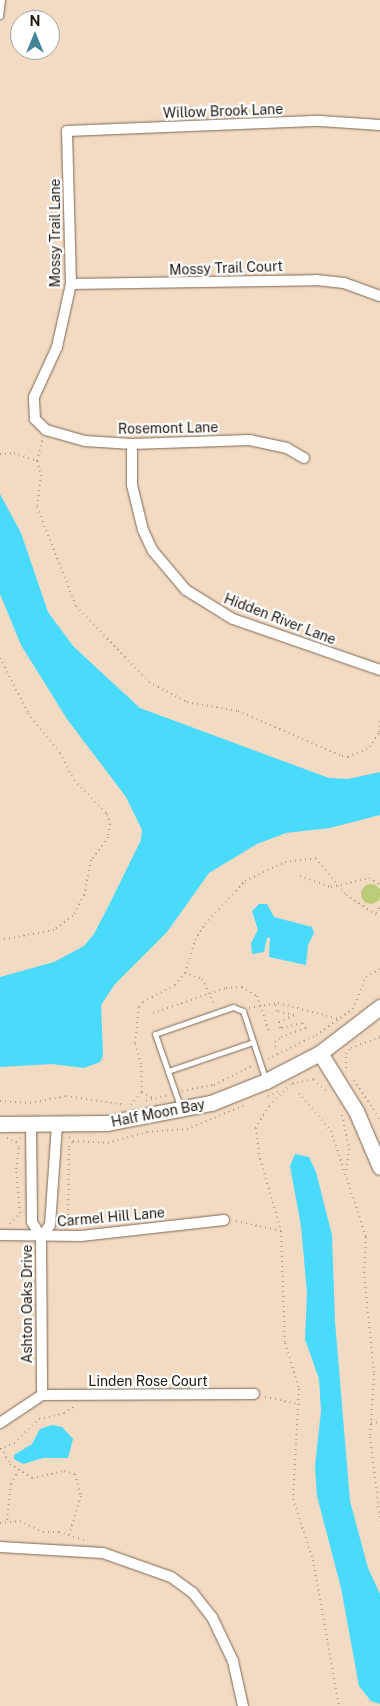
<!DOCTYPE html>
<html>
<head>
<meta charset="utf-8">
<style>
	body { margin:0 }
	#map { position:relative; width:380px; height:1706px; overflow:hidden; background:#f2dac3; font-family:"Public Sans",sans-serif }
	div>[style] { position:absolute }
	.green>* { inset:0; background:#bacc78 }
	.round { border-radius:50% }
	.water>* { inset:0; background:#4adafc }
	.path>* { height:2px; margin-top:-1px; transform-origin:0; background:repeating-linear-gradient(90deg,#b19e8c 0 1px,transparent 0 5px) }
	.roads { filter:drop-shadow(0 0 1px #7d6853) drop-shadow(0 0 1px #7d6853) }
	.lane>* { height:5px; margin:-2.5px; padding:0 2.5px; transform-origin:2.5px; border-radius:2.5px; background:#fff }
	.street>* { height:10px; margin:-5px; padding:0 5px; transform-origin:5px; border-radius:5px; background:#fff }
	.secondary>* { height:15px; margin:-7.5px; padding:0 7.5px; transform-origin:7.5px; border-radius:7.5px; background:#fff }
	span { translate:-50% -50%; white-space:nowrap; text-align:center; line-height:1.15; -webkit-text-stroke:4.5px #fff; paint-order:stroke }
	.street-label { font-size:14px; color:#20180f }
	.north { position:absolute; left:10px; top:10px; width:50px; height:50px; box-sizing:border-box; background:#fff; border:1px solid #a6a39f; border-radius:50%; rotate:0deg; font-size:14px; font-weight:700; line-height:20px; text-align:center; color:#20180f }
	.north::after { content:''; display:block; margin:auto; width:18px; height:22px; background:#448497; clip-path:polygon(50% 0,100% 100%,50% 72%,0 100%) }
</style>
</head>
<body>
<div id="map">
	<div class="green">
		<div class="round" style="left:361px;top:884px;width:20px;height:20px"></div>
	</div>
	<div class="water">
		<div style="clip-path:polygon(0 494px,21px 533px,48px 612px,73px 646px,140px 708px,329px 778px,348px 779px,380px 772px,380px 815px,330px 828px,286px 833px,257px 844px,209px 873px,167px 932px,115px 984px,101px 1005px,103px 1056px,100px 1062px,84px 1068px,52px 1064px,0 1067px,0 977px,54px 962px,84px 946px,94px 934px,110px 903px,141px 840px,142px 830px,126px 797px,67px 719px,21px 645px,0 594px)"></div>
		<div style="clip-path:polygon(259px 904px,267px 904px,274px 917px,312px 927px,314px 933px,308px 945px,306px 965px,269px 957px,270px 938px,267px 938px,264px 952px,252px 954px,251px 943px,258px 930px,252px 911px)"></div>
		<div style="clip-path:polygon(295px 1154px,309px 1157px,316px 1172px,332px 1235px,335px 1321px,350px 1501px,368px 1568px,380px 1594px,380px 1704px,371px 1701px,359px 1686px,341px 1588px,317px 1496px,315px 1466px,321px 1411px,319px 1379px,305px 1339px,307px 1293px,301px 1226px,290px 1166px)"></div>
		<div style="clip-path:polygon(52px 1425px,62px 1427px,73px 1439px,68px 1458px,43px 1458px,23px 1464px,14px 1459px,14px 1455px,32px 1444px,40px 1429px)"></div>
	</div>
	<div class="path">
		<div style="left:0;top:454px;width:14px;rotate:-4deg"></div>
		<div style="left:14px;top:453px;width:24px;rotate:19deg"></div>
		<div style="left:37px;top:461px;width:15px;rotate:74deg"></div>
		<div style="left:41px;top:475px;width:32px;rotate:97deg"></div>
		<div style="left:37px;top:507px;width:106px;rotate:68.5deg"></div>
		<div style="left:76px;top:606px;width:105px;rotate:46.2deg"></div>
		<div style="left:149px;top:682px;width:43px;rotate:27.8deg"></div>
		<div style="left:187px;top:702px;width:52px;rotate:10deg"></div>
		<div style="left:238px;top:711px;width:113px;rotate:23.4deg"></div>
		<div style="left:342px;top:756px;width:6px;rotate:9deg"></div>
		<div style="left:348px;top:757px;width:24px;rotate:-24deg"></div>
		<div style="left:370px;top:747px;width:17px;rotate:-59deg"></div>
		<div style="left:379px;top:732px;width:15px;rotate:-86deg"></div>
		<div style="left:37px;top:461px;width:23px;rotate:-75deg"></div>
		<div style="left:0;top:658px;width:62px;rotate:63deg"></div>
		<div style="left:28px;top:713px;width:51px;rotate:51.3deg"></div>
		<div style="left:60px;top:753px;width:30px;rotate:63deg"></div>
		<div style="left:74px;top:780px;width:47px;rotate:45.9deg"></div>
		<div style="left:107px;top:814px;width:10px;rotate:73deg"></div>
		<div style="left:110px;top:824px;width:13px;rotate:99deg"></div>
		<div style="left:108px;top:837px;width:29px;rotate:126deg"></div>
		<div style="left:91px;top:860px;width:36px;rotate:101deg"></div>
		<div style="left:84px;top:895px;width:24px;rotate:118deg"></div>
		<div style="left:73px;top:916px;width:24px;rotate:144deg"></div>
		<div style="left:54px;top:930px;width:55px;rotate:169.5deg"></div>
		<div style="left:300px;top:876px;width:33px;rotate:20deg"></div>
		<div style="left:331px;top:887px;width:39px;rotate:-13deg"></div>
		<div style="left:369px;top:878px;width:13px;rotate:32deg"></div>
		<div style="left:376px;top:913px;width:7px;rotate:-56deg"></div>
		<div style="left:185px;top:973px;width:18px;rotate:19deg"></div>
		<div style="left:202px;top:979px;width:30px;rotate:64deg"></div>
		<div style="left:249px;top:1008px;width:29px;rotate:-10deg"></div>
		<div style="left:278px;top:1003px;width:63px;rotate:14.7deg"></div>
		<div style="left:153px;top:1013px;width:77px;rotate:-18.9deg"></div>
		<div style="left:226px;top:988px;width:16px;rotate:-4deg"></div>
		<div style="left:242px;top:987px;width:17px;rotate:31deg"></div>
		<div style="left:257px;top:996px;width:40px;rotate:71.1deg"></div>
		<div style="left:275px;top:1047px;width:5px;rotate:-90deg"></div>
		<div style="left:275px;top:1042px;width:8px;rotate:-40deg"></div>
		<div style="left:281px;top:1037px;width:27px;rotate:-20deg"></div>
		<div style="left:306px;top:1028px;width:6px;rotate:-129deg"></div>
		<div style="left:302px;top:1023px;width:23px;rotate:167deg"></div>
		<div style="left:280px;top:1028px;width:6px;rotate:-99deg"></div>
		<div style="left:279px;top:1022px;width:17px;rotate:-25deg"></div>
		<div style="left:294px;top:1015px;width:17px;rotate:-167deg"></div>
		<div style="left:277px;top:1011px;width:8px;rotate:-104deg"></div>
		<div style="left:268px;top:1059px;width:54px;rotate:-26.6deg"></div>
		<div style="left:316px;top:1035px;width:45px;rotate:-35.1deg"></div>
		<div style="left:353px;top:1009px;width:35px;rotate:-68deg"></div>
		<div style="left:366px;top:977px;width:16px;rotate:-30deg"></div>
		<div style="left:346px;top:1068px;width:14px;rotate:-90deg"></div>
		<div style="left:346px;top:1054px;width:8px;rotate:-50deg"></div>
		<div style="left:351px;top:1048px;width:31px;rotate:-21deg"></div>
		<div style="left:354px;top:1080px;width:48px;rotate:57deg"></div>
		<div style="left:326px;top:1090px;width:17px;rotate:-140deg"></div>
		<div style="left:313px;top:1079px;width:23px;rotate:167deg"></div>
		<div style="left:291px;top:1084px;width:31px;rotate:135deg"></div>
		<div style="left:269px;top:1106px;width:26px;rotate:121deg"></div>
		<div style="left:256px;top:1128px;width:31px;rotate:83deg"></div>
		<div style="left:260px;top:1159px;width:75px;rotate:73.7deg"></div>
		<div style="left:281px;top:1231px;width:112px;rotate:88deg"></div>
		<div style="left:285px;top:1343px;width:48px;rotate:73.1deg"></div>
		<div style="left:299px;top:1389px;width:110px;rotate:93.1deg"></div>
		<div style="left:293px;top:1499px;width:64px;rotate:71.8deg"></div>
		<div style="left:313px;top:1560px;width:148px;rotate:79.9deg"></div>
		<div style="left:182px;top:1091px;width:33px;rotate:-11deg"></div>
		<div style="left:214px;top:1085px;width:42px;rotate:-26.6deg"></div>
		<div style="left:142px;top:1092px;width:13px;rotate:29deg"></div>
		<div style="left:299px;top:1093px;width:50px;rotate:49.9deg"></div>
		<div style="left:331px;top:1131px;width:112px;rotate:71.7deg"></div>
		<div style="left:366px;top:1237px;width:35px;rotate:93deg"></div>
		<div style="left:364px;top:1272px;width:102px;rotate:84.4deg"></div>
		<div style="left:374px;top:1374px;width:63px;rotate:93.6deg"></div>
		<div style="left:370px;top:1437px;width:85px;rotate:83.2deg"></div>
		<div style="left:268px;top:1096px;width:15px;rotate:-20deg"></div>
		<div style="left:0;top:1101px;width:30px;rotate:4deg"></div>
		<div style="left:30px;top:1103px;width:37px;rotate:-11deg"></div>
		<div style="left:66px;top:1096px;width:60px;rotate:8.7deg"></div>
		<div style="left:146px;top:1101px;width:23px;rotate:-15deg"></div>
		<div style="left:131px;top:1105px;width:17px;rotate:-50deg"></div>
		<div style="left:142px;top:1092px;width:28px;rotate:-92deg"></div>
		<div style="left:141px;top:1064px;width:22px;rotate:-106deg"></div>
		<div style="left:135px;top:1043px;width:36px;rotate:-84deg"></div>
		<div style="left:139px;top:1007px;width:6px;rotate:-51deg"></div>
		<div style="left:143px;top:1002px;width:36px;rotate:-28deg"></div>
		<div style="left:175px;top:985px;width:16px;rotate:-50deg"></div>
		<div style="left:185px;top:973px;width:34px;rotate:-73deg"></div>
		<div style="left:195px;top:940px;width:19px;rotate:-58deg"></div>
		<div style="left:205px;top:924px;width:59px;rotate:-47.1deg"></div>
		<div style="left:245px;top:881px;width:44px;rotate:-25.4deg"></div>
		<div style="left:285px;top:862px;width:31px;rotate:-7deg"></div>
		<div style="left:316px;top:858px;width:48px;rotate:51deg"></div>
		<div style="left:346px;top:895px;width:40px;rotate:32.9deg"></div>
		<div style="left:342px;top:1115px;width:35px;rotate:78deg"></div>
		<div style="left:349px;top:1149px;width:25px;rotate:97deg"></div>
		<div style="left:69px;top:1137px;width:6px;rotate:45deg"></div>
		<div style="left:73px;top:1141px;width:35px;rotate:3deg"></div>
		<div style="left:108px;top:1143px;width:41px;rotate:-15.8deg"></div>
		<div style="left:147px;top:1132px;width:40px;rotate:-4.3deg"></div>
		<div style="left:187px;top:1129px;width:63px;rotate:-22.5deg"></div>
		<div style="left:7px;top:1138px;width:10px;rotate:24deg"></div>
		<div style="left:16px;top:1142px;width:6px;rotate:-45deg"></div>
		<div style="left:236px;top:1221px;width:46px;rotate:12.5deg"></div>
		<div style="left:60px;top:1223px;width:9px;rotate:-21deg"></div>
		<div style="left:68px;top:1220px;width:73px;rotate:-89.2deg"></div>
		<div style="left:69px;top:1147px;width:6px;rotate:-51deg"></div>
		<div style="left:10px;top:1224px;width:15px;rotate:-48deg"></div>
		<div style="left:20px;top:1213px;width:44px;rotate:-95.2deg"></div>
		<div style="left:16px;top:1169px;width:22px;rotate:-82deg"></div>
		<div style="left:19px;top:1147px;width:6px;rotate:-121deg"></div>
		<div style="left:265px;top:1397px;width:35px;rotate:12deg"></div>
		<div style="left:371px;top:1423px;width:9px;rotate:-6deg"></div>
		<div style="left:1px;top:1448px;width:18px;rotate:61deg"></div>
		<div style="left:10px;top:1464px;width:26px;rotate:32deg"></div>
		<div style="left:32px;top:1478px;width:33px;rotate:-12deg"></div>
		<div style="left:64px;top:1471px;width:11px;rotate:15deg"></div>
		<div style="left:75px;top:1474px;width:23px;rotate:75deg"></div>
		<div style="left:81px;top:1496px;width:41px;rotate:107.1deg"></div>
		<div style="left:0;top:1449px;width:15px;rotate:-23deg"></div>
		<div style="left:14px;top:1443px;width:35px;rotate:-44deg"></div>
		<div style="left:39px;top:1419px;width:26px;rotate:-13deg"></div>
		<div style="left:64px;top:1413px;width:12px;rotate:-31deg"></div>
		<div style="left:7px;top:1520px;width:36px;rotate:-84deg"></div>
		<div style="left:11px;top:1484px;width:13px;rotate:-63deg"></div>
		<div style="left:0;top:1523px;width:20px;rotate:-6deg"></div>
		<div style="left:20px;top:1521px;width:25px;rotate:26deg"></div>
		<div style="left:43px;top:1532px;width:16px"></div>
		<div style="left:59px;top:1532px;width:26px;rotate:18deg"></div>
	</div>
	<div class="roads">
		<div class="lane">
			<div style="left:0;top:16px;width:16px;rotate:-83deg"></div>
			<div style="left:168px;top:1071px;width:90px;rotate:-18.8deg"></div>
			<div style="left:180px;top:1106px;width:76px;rotate:-109.1deg"></div>
			<div style="left:155px;top:1034px;width:83px;rotate:-19.1deg"></div>
			<div style="left:233px;top:1007px;width:11px;rotate:22deg"></div>
			<div style="left:243px;top:1011px;width:71px;rotate:71.8deg"></div>
		</div>
		<div class="street">
			<div style="left:71px;top:284px;width:245px;rotate:-0.9deg"></div>
			<div style="left:316px;top:280px;width:28px;rotate:6deg"></div>
			<div style="left:344px;top:283px;width:38px;rotate:20deg"></div>
			<div style="left:132px;top:444px;width:41px;rotate:90deg"></div>
			<div style="left:132px;top:485px;width:46px;rotate:76.3deg"></div>
			<div style="left:143px;top:530px;width:23px;rotate:65deg"></div>
			<div style="left:153px;top:551px;width:51px;rotate:49.8deg"></div>
			<div style="left:186px;top:590px;width:55px;rotate:31.7deg"></div>
			<div style="left:233px;top:619px;width:156px;rotate:19.1deg"></div>
			<div style="left:304px;top:458px;width:20px;rotate:-150deg"></div>
			<div style="left:287px;top:448px;width:38px;rotate:-168deg"></div>
			<div style="left:250px;top:440px;width:118px;rotate:178.1deg"></div>
			<div style="left:132px;top:444px;width:47px;rotate:-176.3deg"></div>
			<div style="left:85px;top:441px;width:41px;rotate:-164.2deg"></div>
			<div style="left:46px;top:430px;width:16px;rotate:-135deg"></div>
			<div style="left:35px;top:419px;width:22px;rotate:-93deg"></div>
			<div style="left:34px;top:397px;width:55px;rotate:-65.3deg"></div>
			<div style="left:57px;top:347px;width:65px;rotate:-77.5deg"></div>
			<div style="left:71px;top:284px;width:153px;rotate:-91.5deg"></div>
			<div style="left:67px;top:131px;width:253px;rotate:-2.3deg"></div>
			<div style="left:320px;top:121px;width:60px;rotate:3.8deg"></div>
			<div style="left:31px;top:1124px;width:98px;rotate:89.4deg"></div>
			<div style="left:32px;top:1222px;width:17px;rotate:59deg"></div>
			<div style="left:41px;top:1237px;width:158px;rotate:89.6deg"></div>
			<div style="left:0;top:1235px;width:81px;rotate:0.7deg"></div>
			<div style="left:81px;top:1236px;width:144px;rotate:-6.4deg"></div>
			<div style="left:41px;top:1237px;width:15px;rotate:-53deg"></div>
			<div style="left:50px;top:1225px;width:100px;rotate:-86deg"></div>
			<div style="left:42px;top:1395px;width:212px;rotate:-0.3deg"></div>
			<div style="left:0;top:1423px;width:50px;rotate:-33.7deg"></div>
			<div style="left:0;top:1547px;width:103px;rotate:3.3deg"></div>
			<div style="left:103px;top:1553px;width:72px;rotate:19.4deg"></div>
			<div style="left:171px;top:1577px;width:27px;rotate:36deg"></div>
			<div style="left:193px;top:1593px;width:31px;rotate:52deg"></div>
			<div style="left:212px;top:1617px;width:49px;rotate:64.5deg"></div>
			<div style="left:233px;top:1661px;width:46px;rotate:77.5deg"></div>
		</div>
		<div class="secondary">
			<div style="left:320px;top:1053px;width:68px;rotate:58.2deg"></div>
			<div style="left:356px;top:1111px;width:61px;rotate:66.8deg"></div>
			<div style="left:0;top:1124px;width:107px;rotate:-0.5deg"></div>
			<div style="left:107px;top:1123px;width:106px;rotate:-10.9deg"></div>
			<div style="left:211px;top:1103px;width:59px;rotate:-21.8deg"></div>
			<div style="left:266px;top:1081px;width:61px;rotate:-27.4deg"></div>
			<div style="left:320px;top:1053px;width:76px;rotate:-37.5deg"></div>
		</div>
	</div>
	<div class="street-label">
		<span style="left:223px;top:111px;rotate:-2deg">Willow Brook Lane</span>
		<span style="left:55px;top:233px;rotate:-90deg">Mossy Trail Lane</span>
		<span style="left:226px;top:268px;rotate:-2deg">Mossy Trail Court</span>
		<span style="left:168px;top:428px;rotate:-1deg">Rosemont Lane</span>
		<span style="left:280px;top:619px;rotate:21deg">Hidden River Lane</span>
		<span style="left:158px;top:1113px;rotate:-11deg">Half Moon Bay</span>
		<span style="left:111px;top:1217px;rotate:-5deg">Carmel Hill Lane</span>
		<span style="left:27px;top:1304px;rotate:-90deg">Ashton Oaks Drive</span>
		<span style="left:148px;top:1381px">Linden Rose Court</span>
	</div>
	<div class="north">N</div>
</div>
</body>
</html>
